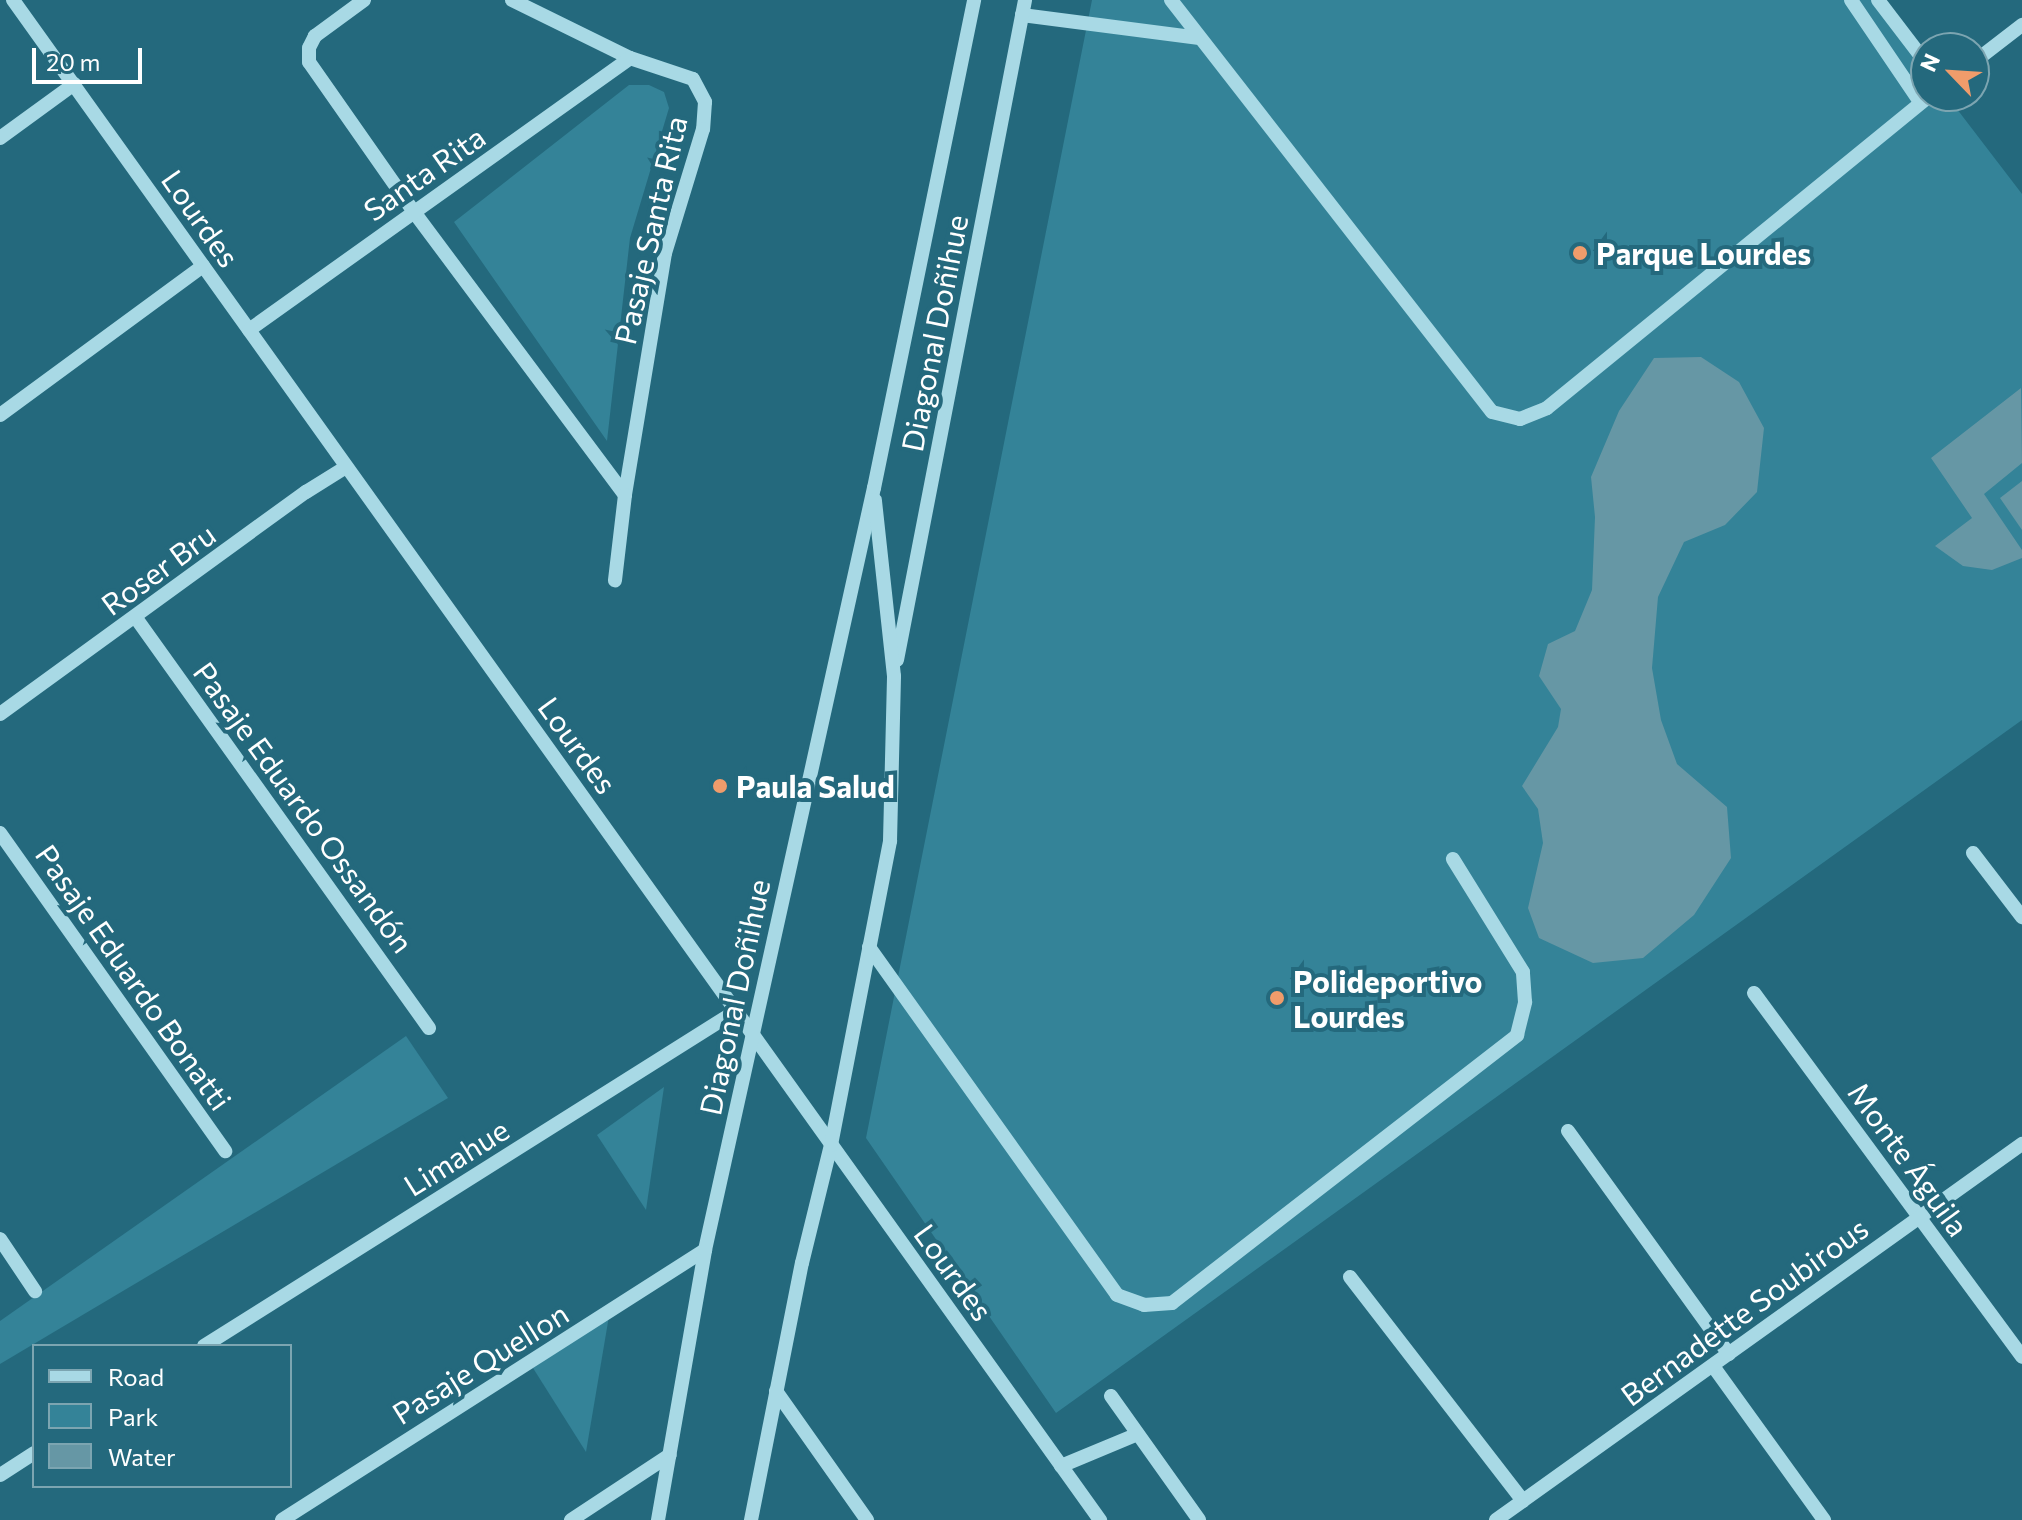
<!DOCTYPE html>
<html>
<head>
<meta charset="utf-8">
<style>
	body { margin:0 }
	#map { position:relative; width:2022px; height:1520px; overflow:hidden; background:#24697d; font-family:Commissioner,sans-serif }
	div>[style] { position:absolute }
	.green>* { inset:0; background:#348398 }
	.water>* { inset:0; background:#6697a5 }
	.minor>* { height:14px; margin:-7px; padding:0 7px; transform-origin:7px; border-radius:7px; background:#a8d9e5 }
	.dots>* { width:22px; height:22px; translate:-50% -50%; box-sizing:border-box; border:4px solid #24697d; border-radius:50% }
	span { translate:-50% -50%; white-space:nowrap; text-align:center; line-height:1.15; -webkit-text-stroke:8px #24697d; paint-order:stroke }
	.street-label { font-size:30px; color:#fff }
	.poi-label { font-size:30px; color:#fff; font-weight:700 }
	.left { translate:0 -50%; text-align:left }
	.legend { position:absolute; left:32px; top:1344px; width:260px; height:144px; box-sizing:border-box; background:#24697d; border:2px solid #7ca5b1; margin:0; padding:10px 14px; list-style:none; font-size:24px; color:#fff }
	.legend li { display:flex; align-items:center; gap:16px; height:40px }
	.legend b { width:40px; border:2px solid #7ca5b1 }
	.north { position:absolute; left:1910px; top:32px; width:80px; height:80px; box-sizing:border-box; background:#24697d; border:2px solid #7ca5b1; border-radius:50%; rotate:295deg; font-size:22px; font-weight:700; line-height:32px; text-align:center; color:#fff }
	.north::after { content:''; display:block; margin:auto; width:28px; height:36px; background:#f09c6b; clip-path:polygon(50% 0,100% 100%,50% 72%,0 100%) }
	.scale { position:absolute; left:32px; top:48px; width:110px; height:36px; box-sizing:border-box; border:4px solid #fff; border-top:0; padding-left:10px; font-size:24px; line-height:28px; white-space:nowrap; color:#fff; -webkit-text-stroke:6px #24697d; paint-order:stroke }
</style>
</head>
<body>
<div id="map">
	<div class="green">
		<div style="clip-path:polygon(1092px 0,1874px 0,1926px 68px,1926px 96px,1947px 96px,2022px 194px,2022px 720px,1056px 1413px,866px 1138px)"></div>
		<div style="clip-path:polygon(629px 85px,649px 85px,664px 92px,669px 108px,630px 238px,607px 441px,454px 222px)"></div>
		<div style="clip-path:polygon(406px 1036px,448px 1098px,0 1364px,0 1321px)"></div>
		<div style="clip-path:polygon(664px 1087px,646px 1210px,597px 1135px)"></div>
		<div style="clip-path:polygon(609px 1316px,586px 1452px,533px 1368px)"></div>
	</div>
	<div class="water">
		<div style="clip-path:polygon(1701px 357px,1739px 382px,1764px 428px,1757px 492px,1725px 525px,1684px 542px,1658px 597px,1652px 668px,1661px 720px,1677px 764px,1727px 807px,1731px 858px,1694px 915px,1643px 958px,1593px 963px,1539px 938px,1528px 908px,1543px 843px,1538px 809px,1522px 786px,1558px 727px,1561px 709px,1539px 676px,1548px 644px,1575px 631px,1592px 590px,1595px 517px,1591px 477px,1619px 411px,1654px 358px)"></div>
		<div style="clip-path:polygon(2021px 388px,2022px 463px,1984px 494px,2022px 550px,2022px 558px,1992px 570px,1963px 566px,1935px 546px,1972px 518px,1931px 458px)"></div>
		<div style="clip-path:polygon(2022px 481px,2022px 530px,2000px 498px)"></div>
	</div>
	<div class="minor">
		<div style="left:13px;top:0;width:1869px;rotate:54.43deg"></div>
		<div style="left:364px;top:0;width:61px;rotate:143.7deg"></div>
		<div style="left:315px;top:36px;width:13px;rotate:117deg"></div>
		<div style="left:309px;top:48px;width:14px;rotate:90deg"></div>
		<div style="left:309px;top:62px;width:183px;rotate:55deg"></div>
		<div style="left:414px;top:212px;width:353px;rotate:53.3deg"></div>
		<div style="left:512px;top:0;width:131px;rotate:26.2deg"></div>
		<div style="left:630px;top:58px;width:66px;rotate:18.4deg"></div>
		<div style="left:693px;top:79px;width:26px;rotate:62deg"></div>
		<div style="left:705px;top:102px;width:27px;rotate:94deg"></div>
		<div style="left:703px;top:129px;width:130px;rotate:107deg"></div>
		<div style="left:665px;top:253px;width:245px;rotate:99.4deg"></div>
		<div style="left:625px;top:495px;width:86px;rotate:96.7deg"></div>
		<div style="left:1171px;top:0;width:522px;rotate:52.08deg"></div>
		<div style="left:1492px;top:412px;width:29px;rotate:14deg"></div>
		<div style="left:1520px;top:419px;width:29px;rotate:-22deg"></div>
		<div style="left:1547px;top:408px;width:493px;rotate:-39.2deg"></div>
		<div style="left:1851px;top:0;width:123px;rotate:55.9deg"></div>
		<div style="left:1878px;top:0;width:79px;rotate:52.7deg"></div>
		<div style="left:1022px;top:15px;width:177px;rotate:7.4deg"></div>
		<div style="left:1974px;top:62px;width:61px;rotate:-37.6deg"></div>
		<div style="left:0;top:138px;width:92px;rotate:-36.1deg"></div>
		<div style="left:249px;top:330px;width:468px;rotate:-35.5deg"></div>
		<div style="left:0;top:415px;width:252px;rotate:-36.3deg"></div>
		<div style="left:136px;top:618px;width:504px;rotate:54.45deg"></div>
		<div style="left:897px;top:660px;width:672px;rotate:-79.02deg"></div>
		<div style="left:0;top:714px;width:378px;rotate:-36deg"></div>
		<div style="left:306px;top:492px;width:47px;rotate:-32deg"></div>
		<div style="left:0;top:833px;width:390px;rotate:54.7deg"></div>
		<div style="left:1973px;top:853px;width:81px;rotate:52.6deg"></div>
		<div style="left:869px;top:947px;width:427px;rotate:54.5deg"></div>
		<div style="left:1117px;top:1295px;width:29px;rotate:20deg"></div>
		<div style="left:1144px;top:1305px;width:28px;rotate:-4deg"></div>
		<div style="left:1172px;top:1303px;width:437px;rotate:-37.8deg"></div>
		<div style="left:1517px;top:1035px;width:34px;rotate:-76deg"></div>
		<div style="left:1525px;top:1002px;width:30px;rotate:-94deg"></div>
		<div style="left:1523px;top:972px;width:133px;rotate:-121.8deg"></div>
		<div style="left:1754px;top:993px;width:452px;rotate:53.6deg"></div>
		<div style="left:1568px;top:1131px;width:275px;rotate:54.2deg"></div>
		<div style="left:0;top:1239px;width:63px;rotate:56.1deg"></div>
		<div style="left:1350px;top:1277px;width:283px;rotate:52.3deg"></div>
		<div style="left:204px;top:1346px;width:629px;rotate:-32.2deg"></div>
		<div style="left:1713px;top:1366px;width:190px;rotate:54.2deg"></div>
		<div style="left:776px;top:1391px;width:158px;rotate:54.8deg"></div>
		<div style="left:1111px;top:1396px;width:152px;rotate:54.6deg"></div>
		<div style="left:1061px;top:1466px;width:83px;rotate:-22.6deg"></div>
		<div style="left:0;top:1475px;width:40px;rotate:-32.9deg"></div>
		<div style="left:282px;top:1520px;width:502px;rotate:-32.55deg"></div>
		<div style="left:571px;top:1520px;width:118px;rotate:-33.3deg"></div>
		<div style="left:658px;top:1520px;width:274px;rotate:-80.1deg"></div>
		<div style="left:705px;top:1250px;width:781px;rotate:-77.5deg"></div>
		<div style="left:874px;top:488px;width:498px;rotate:-78.4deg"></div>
		<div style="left:751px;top:1520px;width:262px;rotate:-78.8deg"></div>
		<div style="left:802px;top:1263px;width:122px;rotate:-76.2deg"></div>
		<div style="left:831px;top:1145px;width:310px;rotate:-79deg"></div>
		<div style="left:890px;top:841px;width:165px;rotate:-88.6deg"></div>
		<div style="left:894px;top:676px;width:177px;rotate:-96.2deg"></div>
		<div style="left:1496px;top:1520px;width:647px;rotate:-35.56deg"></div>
	</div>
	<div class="dots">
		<div style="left:1580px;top:253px;background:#f09c6b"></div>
		<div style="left:720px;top:786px;background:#f09c6b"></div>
		<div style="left:1277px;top:998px;background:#f09c6b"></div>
	</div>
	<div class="street-label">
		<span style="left:424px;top:173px;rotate:-35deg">Santa Rita</span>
		<span style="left:201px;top:218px;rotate:55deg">Lourdes</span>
		<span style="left:650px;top:230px;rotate:-77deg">Pasaje Santa Rita</span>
		<span style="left:934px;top:333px;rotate:-79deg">Diagonal Doñihue</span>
		<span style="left:158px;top:569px;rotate:-36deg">Roser Bru</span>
		<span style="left:578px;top:745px;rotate:54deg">Lourdes</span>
		<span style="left:304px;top:807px;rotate:54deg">Pasaje Eduardo Ossandón</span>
		<span style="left:134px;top:977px;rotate:55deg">Pasaje Eduardo Bonatti</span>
		<span style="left:734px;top:997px;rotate:-78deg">Diagonal Doñihue</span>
		<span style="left:456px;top:1157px;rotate:-32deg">Limahue</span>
		<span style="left:1909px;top:1159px;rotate:54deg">Monte Águila</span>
		<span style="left:954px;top:1272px;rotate:54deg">Lourdes</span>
		<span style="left:1744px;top:1311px;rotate:-36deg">Bernadette Soubirous</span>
		<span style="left:480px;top:1363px;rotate:-32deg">Pasaje Quellon</span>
	</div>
	<div class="poi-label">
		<span class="left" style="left:1596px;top:253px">Parque Lourdes</span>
		<span class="left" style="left:736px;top:786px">Paula Salud</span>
		<span class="left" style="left:1293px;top:998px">Polideportivo<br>Lourdes</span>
	</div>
	<ul class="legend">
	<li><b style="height:10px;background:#a8d9e5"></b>Road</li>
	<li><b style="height:22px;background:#348398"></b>Park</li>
	<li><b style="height:22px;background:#6697a5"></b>Water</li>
	</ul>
	<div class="north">N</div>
	<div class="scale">20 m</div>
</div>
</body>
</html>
